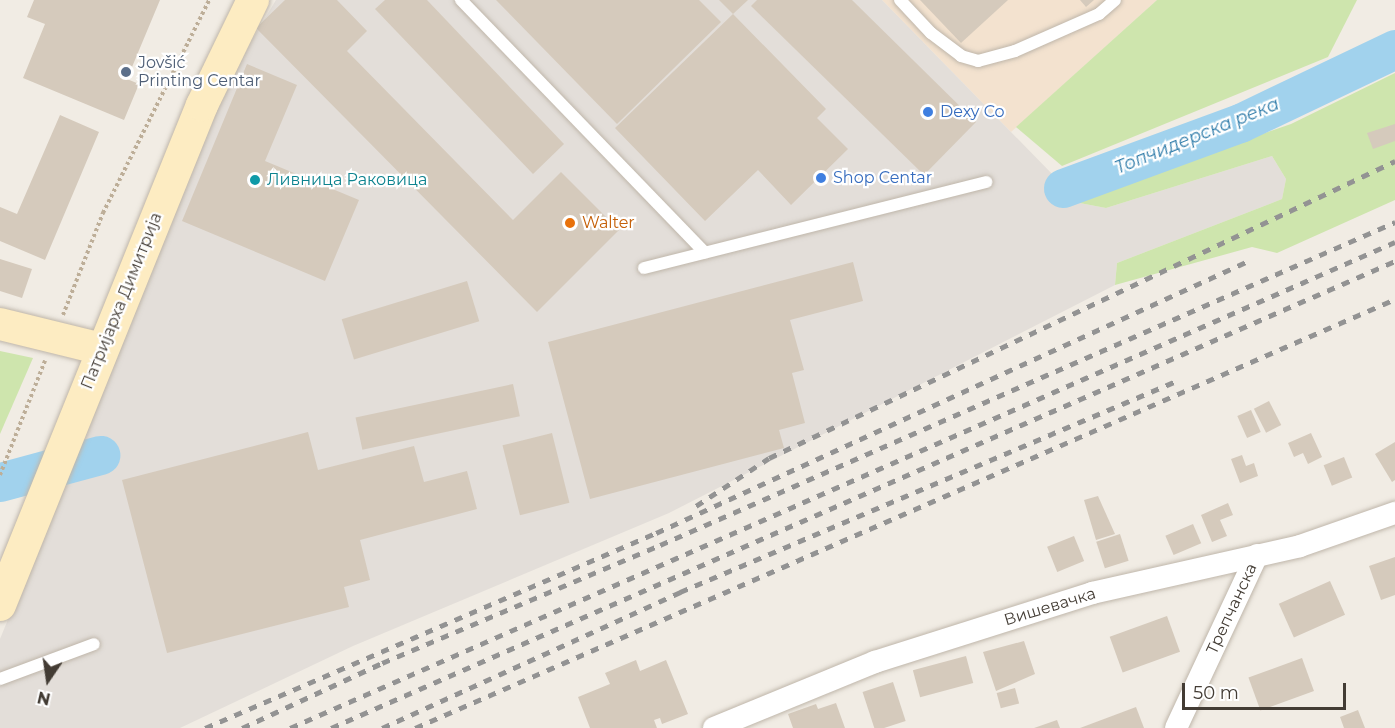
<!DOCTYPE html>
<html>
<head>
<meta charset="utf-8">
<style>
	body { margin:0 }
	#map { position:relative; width:1395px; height:728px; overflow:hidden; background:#f1ece4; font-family:Montserrat,sans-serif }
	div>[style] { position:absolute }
	.commercial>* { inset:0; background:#f3e2cf }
	.industrial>* { inset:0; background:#e3ded9 }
	.green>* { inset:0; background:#cee5ad }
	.river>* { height:39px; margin:-19.5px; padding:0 19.5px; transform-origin:19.5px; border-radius:19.5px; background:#a1d2ed }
	.building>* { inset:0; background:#d5cabc; transform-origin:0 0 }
	.path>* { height:4px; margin-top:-2px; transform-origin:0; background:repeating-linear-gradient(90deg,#bdae98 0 3px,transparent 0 6px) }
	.roads { filter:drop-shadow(0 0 2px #bfb6aa) drop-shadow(0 0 2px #bfb6aa) }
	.lane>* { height:12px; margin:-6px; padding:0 6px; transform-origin:6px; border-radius:6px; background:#fff }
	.street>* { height:22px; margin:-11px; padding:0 11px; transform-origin:11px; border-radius:11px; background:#fff }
	.secondary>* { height:32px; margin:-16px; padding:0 16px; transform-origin:16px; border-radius:16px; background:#fdecc2 }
	.rail>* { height:4.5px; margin-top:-2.25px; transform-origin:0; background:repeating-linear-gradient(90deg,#939393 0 8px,transparent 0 16px) }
	.dots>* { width:16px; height:16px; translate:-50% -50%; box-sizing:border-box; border:3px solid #fff; border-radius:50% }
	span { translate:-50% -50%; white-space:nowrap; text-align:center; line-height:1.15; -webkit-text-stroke:4.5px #fff; paint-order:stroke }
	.service-label { font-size:16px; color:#4e5e75 }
	.left { translate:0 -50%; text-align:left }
	.shop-label { font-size:16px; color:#366cbe }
	.culture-label { font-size:16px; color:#0d838f }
	.food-label { font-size:16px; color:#c56008 }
	.street-label { font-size:16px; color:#433c34 }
	.water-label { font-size:18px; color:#317daa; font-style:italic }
	.north { position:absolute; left:18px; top:650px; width:60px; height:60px; -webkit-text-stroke:4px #fff; paint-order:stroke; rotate:193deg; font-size:16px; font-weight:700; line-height:24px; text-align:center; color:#433c34 }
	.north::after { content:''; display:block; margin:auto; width:21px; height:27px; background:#433c34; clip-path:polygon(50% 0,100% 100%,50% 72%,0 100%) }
	.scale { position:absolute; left:1182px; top:683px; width:164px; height:27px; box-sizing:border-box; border:3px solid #433c34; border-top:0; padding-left:8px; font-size:18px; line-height:21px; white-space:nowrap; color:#433c34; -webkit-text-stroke:4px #fff; paint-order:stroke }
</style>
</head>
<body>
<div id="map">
	<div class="commercial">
		<div style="clip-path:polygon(882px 0,1157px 0,1011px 132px)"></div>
	</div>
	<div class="industrial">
		<div style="clip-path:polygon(276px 0,882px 0,1056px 178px,1069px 201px,1106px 208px,1272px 156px,1286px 179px,1282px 199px,1117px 263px,1115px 285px,669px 513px,353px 646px,180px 728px,0 728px,0 639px,229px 78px)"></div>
	</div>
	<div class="green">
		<div style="clip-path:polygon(1157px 0,1357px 0,1328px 57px,1062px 166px,1016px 127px)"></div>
		<div style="clip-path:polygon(1395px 73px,1395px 200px,1277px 253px,1252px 247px,1115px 285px,1117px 263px,1282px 199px,1286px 179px,1272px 156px,1106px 208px,1069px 201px,1291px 124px)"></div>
		<div style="clip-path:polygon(0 351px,33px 358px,0 434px)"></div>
	</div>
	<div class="river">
		<div style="left:1063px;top:188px;width:189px;rotate:-20.2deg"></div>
		<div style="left:1240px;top:123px;width:172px;rotate:-25.5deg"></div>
		<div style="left:0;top:482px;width:104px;rotate:-15.1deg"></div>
	</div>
	<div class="building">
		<div style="clip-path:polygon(34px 0,160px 0,127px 79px,139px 84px,124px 120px,23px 78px,45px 24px,27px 17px)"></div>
		<div style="clip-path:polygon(285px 0,337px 0,367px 31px,347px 51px,513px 220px,561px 172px,619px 230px,537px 312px,256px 28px)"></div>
		<div style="clip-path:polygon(385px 0,427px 0,564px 144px,533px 174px,375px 9px)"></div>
		<div style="clip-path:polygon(496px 0,699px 0,721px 22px,617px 124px)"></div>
		<div style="clip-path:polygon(719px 0,748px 0,733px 14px)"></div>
		<div style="clip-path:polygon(757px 0,852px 0,976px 122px,924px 175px,751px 6px)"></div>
		<div style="clip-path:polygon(920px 0,1008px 0,961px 43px)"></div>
		<div style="clip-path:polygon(1080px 0,1094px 0,1086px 7px)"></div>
		<div style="clip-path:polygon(733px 14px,826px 109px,817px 118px,848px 149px,791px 205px,758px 170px,705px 221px,615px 128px)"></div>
		<div style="clip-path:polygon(247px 64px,297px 85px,265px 161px,359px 200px,325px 281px,182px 221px)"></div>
		<div style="clip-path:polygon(60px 115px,99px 132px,45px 260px,0 241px,0 207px,17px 214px)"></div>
		<div style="clip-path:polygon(1395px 124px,1395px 141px,1373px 149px,1367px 133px)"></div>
		<div style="clip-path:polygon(0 259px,32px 269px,22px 298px,0 291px)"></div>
		<div style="clip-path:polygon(853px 262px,863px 301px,790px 320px,804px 370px,792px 373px,805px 423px,779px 430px,784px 448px,590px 499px,548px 342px)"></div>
		<div style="left:467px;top:281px;width:42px;height:131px;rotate:73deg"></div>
		<div style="left:513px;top:384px;width:33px;height:161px;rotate:78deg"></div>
		<div style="left:1269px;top:401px;width:27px;height:17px;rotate:63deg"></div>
		<div style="left:1251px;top:410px;width:24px;height:15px;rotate:66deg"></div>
		<div style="clip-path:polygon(308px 432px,318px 470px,414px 446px,424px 482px,467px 471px,477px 509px,360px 540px,370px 580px,344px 587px,349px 607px,167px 653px,122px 480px)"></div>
		<div style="left:552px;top:433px;width:72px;height:51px;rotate:76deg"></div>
		<div style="clip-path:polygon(1311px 433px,1322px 457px,1308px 464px,1303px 453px,1294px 457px,1288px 443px)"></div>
		<div style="clip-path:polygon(1395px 442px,1395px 480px,1392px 482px,1375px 454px)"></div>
		<div style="clip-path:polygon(1242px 455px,1246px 466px,1254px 463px,1258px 476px,1240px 483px,1231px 459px)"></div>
		<div style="left:1344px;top:457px;width:22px;height:22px;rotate:68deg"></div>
		<div style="clip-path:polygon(1098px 496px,1115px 534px,1096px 540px,1084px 500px)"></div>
		<div style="clip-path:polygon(1228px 503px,1233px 515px,1220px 520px,1227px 536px,1212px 542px,1201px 515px)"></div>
		<div style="left:1193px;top:524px;width:21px;height:30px;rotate:67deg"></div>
		<div style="left:1120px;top:534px;width:28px;height:25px;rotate:72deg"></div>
		<div style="left:1074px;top:536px;width:27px;height:29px;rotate:68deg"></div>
		<div style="clip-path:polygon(1395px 557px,1395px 595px,1381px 600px,1369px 566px)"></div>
		<div style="left:1330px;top:581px;width:37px;height:56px;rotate:66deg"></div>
		<div style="left:1167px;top:616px;width:38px;height:61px;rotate:70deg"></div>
		<div style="clip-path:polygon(1024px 641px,1035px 674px,996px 691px,983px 652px)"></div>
		<div style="left:966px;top:656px;width:28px;height:55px;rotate:75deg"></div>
		<div style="left:1302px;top:658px;width:35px;height:57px;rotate:70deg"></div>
		<div style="clip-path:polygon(636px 660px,640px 671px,666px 660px,688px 714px,662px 724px,660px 718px,654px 720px,657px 728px,590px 728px,578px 697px,610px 684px,605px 673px)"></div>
		<div style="left:893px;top:682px;width:41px;height:32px;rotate:72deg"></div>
		<div style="left:1015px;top:688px;width:16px;height:19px;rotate:75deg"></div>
		<div style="clip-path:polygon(836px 703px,845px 728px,793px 728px,788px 714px,816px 704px,818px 709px)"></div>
		<div style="clip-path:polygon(1136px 707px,1144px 728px,1080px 728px)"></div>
		<div style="clip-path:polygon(1358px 710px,1365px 728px,1344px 728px,1340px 717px)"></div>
		<div style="clip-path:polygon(1057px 720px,1060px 728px,1034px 728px)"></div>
	</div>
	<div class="path">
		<div style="left:63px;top:315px;width:110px;rotate:-68.6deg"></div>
		<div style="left:103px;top:213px;width:238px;rotate:-63.5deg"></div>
		<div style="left:0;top:475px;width:123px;rotate:-68.5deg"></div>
	</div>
	<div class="roads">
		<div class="lane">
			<div style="left:461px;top:0;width:351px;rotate:46deg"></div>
			<div style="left:900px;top:0;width:45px;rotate:46.8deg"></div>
			<div style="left:931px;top:33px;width:38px;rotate:37deg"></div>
			<div style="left:961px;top:56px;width:18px;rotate:16deg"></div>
			<div style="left:978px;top:61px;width:38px;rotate:-15deg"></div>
			<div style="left:1015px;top:51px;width:92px;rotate:-23.8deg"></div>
			<div style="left:1099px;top:14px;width:21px;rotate:-41deg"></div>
			<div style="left:644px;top:268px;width:353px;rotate:-14.1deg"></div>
			<div style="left:0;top:679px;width:100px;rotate:-20.4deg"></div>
		</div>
		<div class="street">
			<div style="left:714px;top:728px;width:174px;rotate:-22.3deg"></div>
			<div style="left:875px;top:662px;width:228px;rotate:-17.6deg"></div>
			<div style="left:1092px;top:593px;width:213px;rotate:-12.7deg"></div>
			<div style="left:1300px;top:546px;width:101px;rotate:-19.2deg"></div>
			<div style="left:1176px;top:728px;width:191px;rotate:-64.9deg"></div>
		</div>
		<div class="secondary">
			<div style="left:0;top:324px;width:105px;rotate:13.8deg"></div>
			<div style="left:0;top:605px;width:539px;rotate:-68deg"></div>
			<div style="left:202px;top:105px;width:117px;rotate:-64.1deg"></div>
		</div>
	</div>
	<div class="rail">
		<div style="left:696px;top:506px;width:87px;rotate:-33.3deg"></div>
		<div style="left:769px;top:458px;width:693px;rotate:-25.38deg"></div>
		<div style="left:205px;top:728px;width:491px;rotate:-23.4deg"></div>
		<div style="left:656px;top:533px;width:654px;rotate:-24.68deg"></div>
		<div style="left:242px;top:728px;width:154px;rotate:-24.9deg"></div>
		<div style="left:382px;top:663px;width:302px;rotate:-23deg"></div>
		<div style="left:660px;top:545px;width:803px;rotate:-23.72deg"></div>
		<div style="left:290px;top:728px;width:1207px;rotate:-23.74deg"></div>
		<div style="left:331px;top:728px;width:1162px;rotate:-23.7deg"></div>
		<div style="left:382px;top:728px;width:328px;rotate:-24.5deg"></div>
		<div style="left:680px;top:592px;width:537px;rotate:-23.03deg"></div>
		<div style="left:415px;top:728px;width:1070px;rotate:-23.64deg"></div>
	</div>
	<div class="dots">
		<div style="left:126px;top:72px;background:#5c6f8a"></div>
		<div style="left:928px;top:112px;background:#3f7fe0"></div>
		<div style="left:821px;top:178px;background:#3f7fe0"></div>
		<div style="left:255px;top:180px;background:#0f9aa8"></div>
		<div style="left:570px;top:223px;background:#e8710a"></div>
	</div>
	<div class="service-label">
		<span class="left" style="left:138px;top:72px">Jovšić<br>Printing Centar</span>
	</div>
	<div class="shop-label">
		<span class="left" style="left:940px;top:112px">Dexy Co</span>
		<span class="left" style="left:833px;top:178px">Shop Centar</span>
	</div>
	<div class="culture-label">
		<span class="left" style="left:267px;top:180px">Ливница Раковица</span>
	</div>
	<div class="food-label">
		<span class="left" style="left:582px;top:223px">Walter</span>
	</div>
	<div class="street-label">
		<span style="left:122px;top:301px;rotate:-68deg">Патријарха Димитрија</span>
		<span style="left:1050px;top:607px;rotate:-17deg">Вишевачка</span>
		<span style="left:1232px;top:609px;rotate:-65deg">Трепчанска</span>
	</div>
	<div class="water-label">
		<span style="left:1197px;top:136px;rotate:-22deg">Топчидерска река</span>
	</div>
	<div class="north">N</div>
	<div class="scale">50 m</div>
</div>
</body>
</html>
